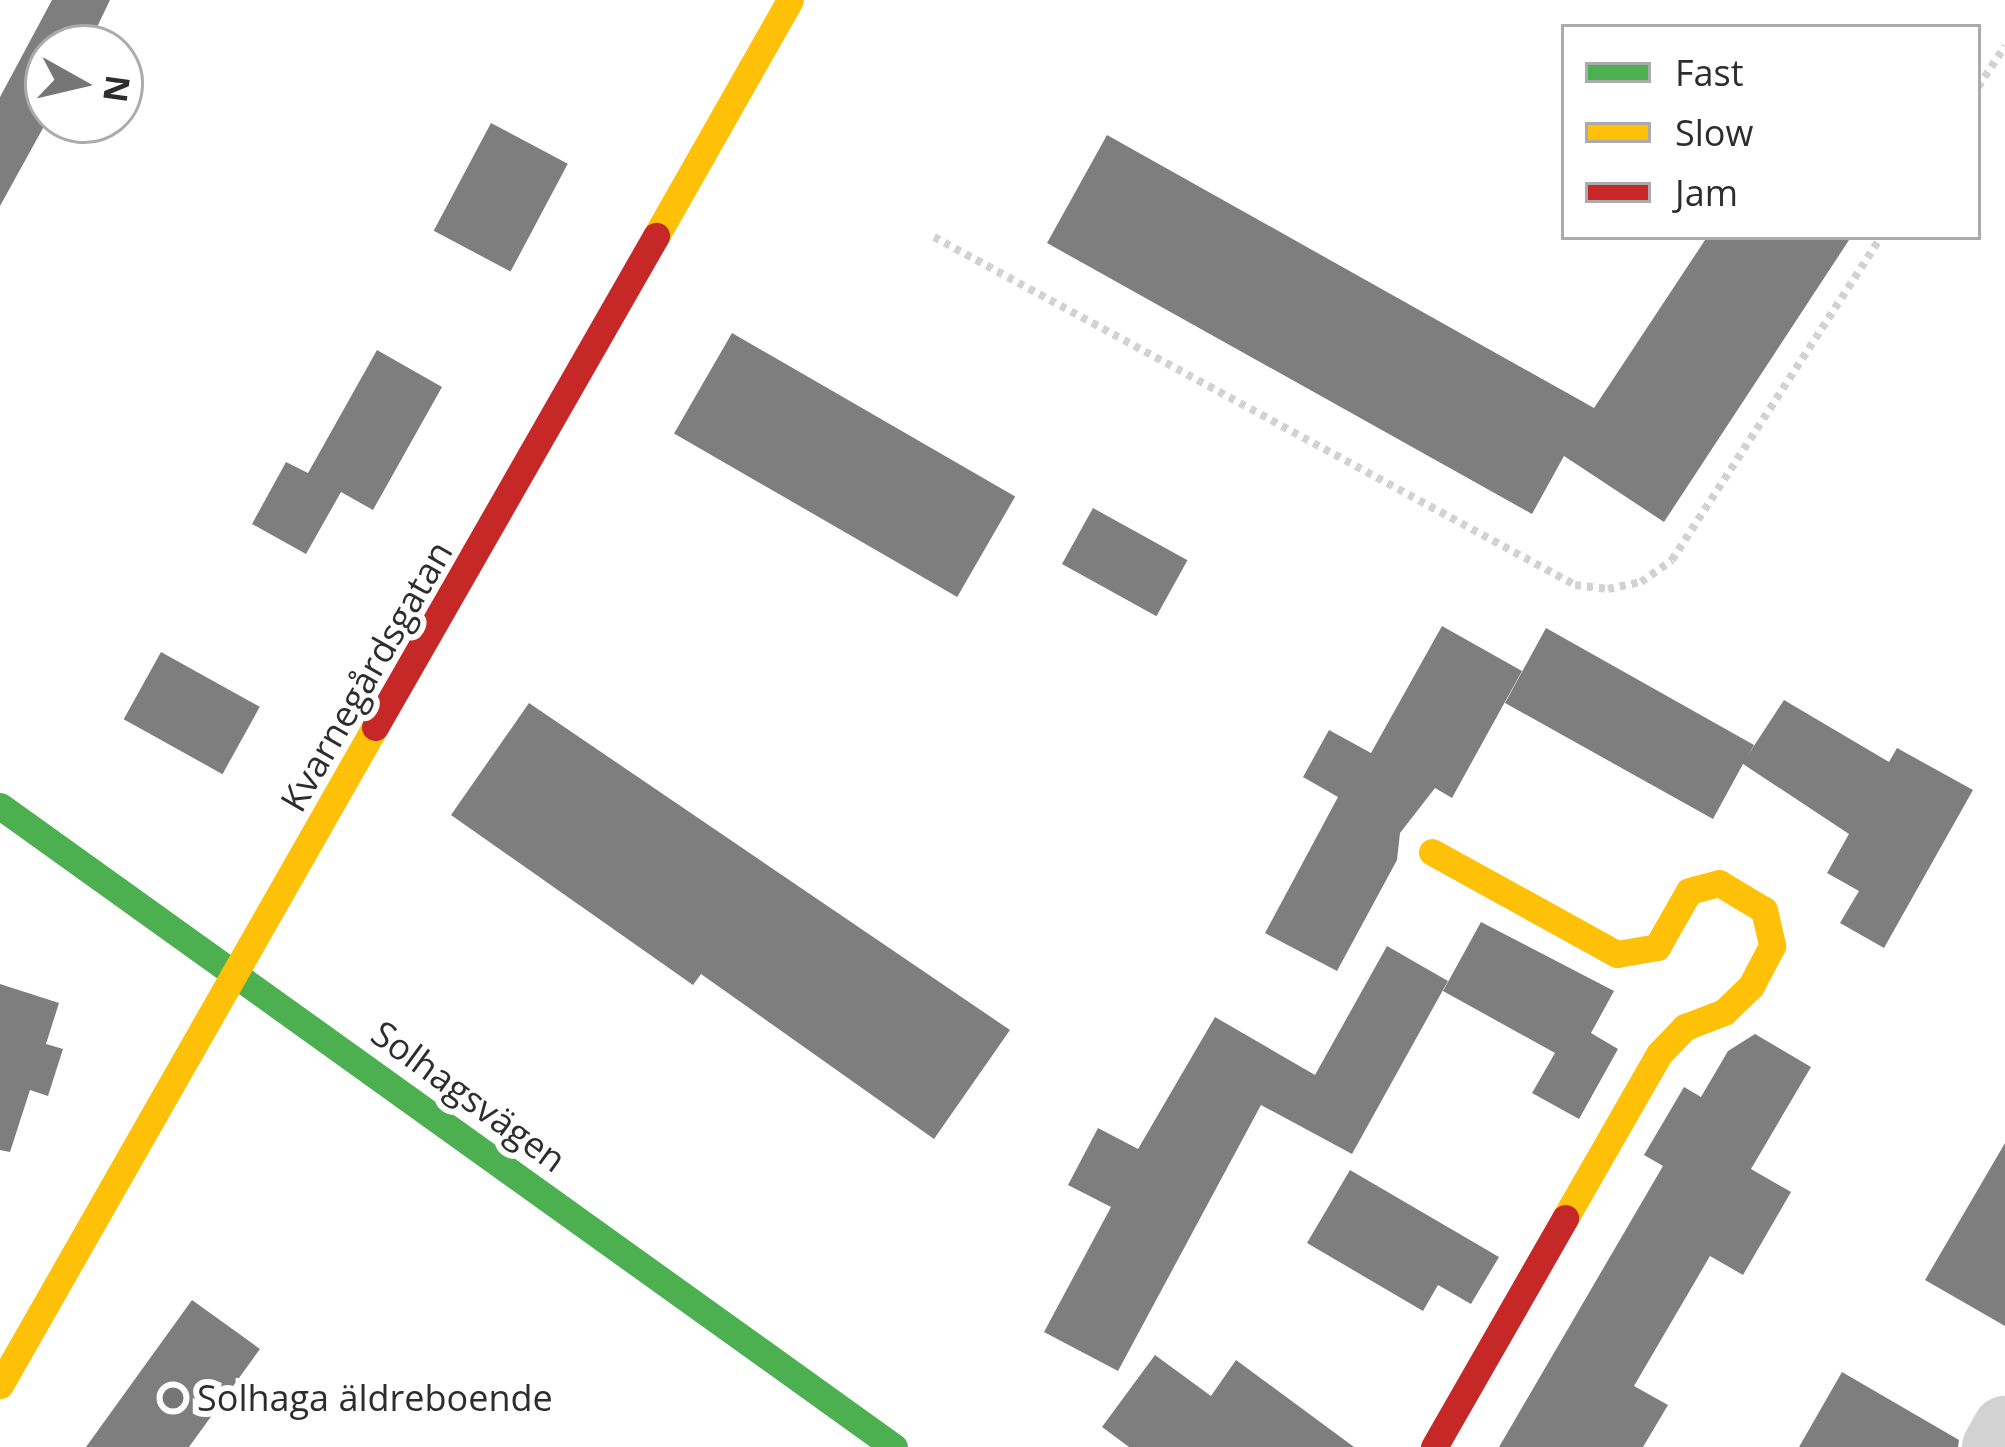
<!DOCTYPE html>
<html>
<head>
<meta charset="utf-8">
<style>
	body { margin:0 }
	#map { position:relative; width:2005px; height:1447px; overflow:hidden; background:#fff; font-family:"Open Sans",sans-serif }
	div>[style] { position:absolute }
	.building>* { inset:0; background:#7e7e7e; transform-origin:0 0 }
	.path>* { height:8px; margin-top:-4px; transform-origin:0; background:repeating-linear-gradient(90deg,#d2d2d2 0 6px,transparent 0 12px) }
	.street>* { height:66px; margin:-33px; padding:0 33px; transform-origin:33px; border-radius:33px; background:#d2d2d2 }
	.fast>* { height:27px; margin:-13.5px; padding:0 13.5px; transform-origin:13.5px; border-radius:13.5px; background:#4caf50 }
	.slow>* { height:27px; margin:-13.5px; padding:0 13.5px; transform-origin:13.5px; border-radius:13.5px; background:#ffc107 }
	.jam>* { height:27px; margin:-13.5px; padding:0 13.5px; transform-origin:13.5px; border-radius:13.5px; background:#c62828 }
	.dots>* { width:33px; height:33px; translate:-50% -50%; box-sizing:border-box; border:6px solid #fff; border-radius:50% }
	span { translate:-50% -50%; white-space:nowrap; text-align:center; line-height:1.15; -webkit-text-stroke:12px #fff; paint-order:stroke }
	.street-label { font-size:36px; color:#2d2d2d }
	.poi-label { font-size:36px; color:#2d2d2d }
	.left { translate:0 -50%; text-align:left }
	.legend { position:absolute; left:1561px; top:24px; width:420px; height:216px; box-sizing:border-box; background:#fff; border:3px solid #ababab; margin:0; padding:15px 21px; list-style:none; font-size:36px; color:#2d2d2d }
	.legend li { display:flex; align-items:center; gap:24px; height:60px }
	.legend b { width:60px; border:3px solid #ababab }
	.north { position:absolute; left:24px; top:24px; width:120px; height:120px; box-sizing:border-box; background:#fff; border:3px solid #ababab; border-radius:50%; rotate:98deg; font-size:33px; font-weight:700; line-height:48px; text-align:center; color:#2d2d2d }
	.north::after { content:''; display:block; margin:auto; width:42px; height:54px; background:#767676; clip-path:polygon(50% 0,100% 100%,50% 72%,0 100%) }
</style>
</head>
<body>
<div id="map">
	<div class="building">
		<div style="clip-path:polygon(52px 0,110px 0,87px 48px,48px 48px,48px 119px,0 206px,0 97px)"></div>
		<div style="left:491px;top:123px;width:87px;height:122px;rotate:28deg"></div>
		<div style="clip-path:polygon(1107px 135px,1594px 408px,1707px 237px,1851px 237px,1664px 522px,1564px 456px,1532px 514px,1047px 243px)"></div>
		<div style="left:732px;top:333px;width:327px;height:116px;rotate:30deg"></div>
		<div style="clip-path:polygon(377px 350px,442px 387px,373px 510px,341px 492px,306px 554px,252px 524px,286px 462px,308px 473px)"></div>
		<div style="left:1093px;top:508px;width:108px;height:64px;rotate:29deg"></div>
		<div style="clip-path:polygon(1442px 626px,1522px 671px,1452px 798px,1435px 788px,1400px 833px,1397px 860px,1337px 971px,1265px 933px,1338px 797px,1303px 777px,1329px 730px,1371px 753px)"></div>
		<div style="clip-path:polygon(1546px 628px,1754px 745px,1748px 755px,1784px 700px,1889px 762px,1897px 748px,1973px 790px,1884px 948px,1840px 923px,1859px 891px,1827px 873px,1849px 834px,1743px 764px,1713px 819px,1505px 703px)"></div>
		<div style="left:161px;top:652px;width:113px;height:77px;rotate:29deg"></div>
		<div style="clip-path:polygon(529px 703px,1010px 1030px,934px 1139px,701px 974px,693px 985px,451px 815px)"></div>
		<div style="clip-path:polygon(1481px 922px,1614px 991px,1591px 1033px,1618px 1049px,1579px 1119px,1532px 1093px,1555px 1053px,1443px 991px)"></div>
		<div style="clip-path:polygon(1387px 946px,1448px 981px,1352px 1154px,1261px 1105px,1118px 1371px,1044px 1332px,1111px 1207px,1068px 1185px,1098px 1128px,1138px 1149px,1215px 1017px,1315px 1075px)"></div>
		<div style="clip-path:polygon(0 984px,59px 1003px,46px 1044px,63px 1049px,48px 1096px,30px 1090px,10px 1152px,0 1150px)"></div>
		<div style="clip-path:polygon(1755px 1034px,1811px 1067px,1751px 1169px,1791px 1192px,1743px 1275px,1710px 1256px,1634px 1386px,1668px 1405px,1643px 1447px,1499px 1447px,1663px 1166px,1644px 1155px,1684px 1087px,1701px 1097px,1728px 1051px)"></div>
		<div style="clip-path:polygon(2005px 1143px,2005px 1326px,1925px 1280px)"></div>
		<div style="clip-path:polygon(1350px 1170px,1499px 1257px,1471px 1304px,1438px 1285px,1423px 1311px,1307px 1243px)"></div>
		<div style="clip-path:polygon(192px 1300px,260px 1349px,189px 1447px,86px 1447px)"></div>
		<div style="clip-path:polygon(1155px 1355px,1211px 1396px,1236px 1360px,1354px 1447px,1129px 1447px,1102px 1427px)"></div>
		<div style="clip-path:polygon(1842px 1372px,1959px 1440px,1958px 1447px,1799px 1447px)"></div>
	</div>
	<div class="path">
		<div style="left:1978px;top:87px;width:49px;rotate:-56.6deg"></div>
		<div style="left:934px;top:237px;width:729px;rotate:28.5deg"></div>
		<div style="left:1575px;top:585px;width:33px;rotate:7deg"></div>
		<div style="left:1608px;top:589px;width:34px;rotate:-12deg"></div>
		<div style="left:1641px;top:582px;width:38px;rotate:-35deg"></div>
		<div style="left:1672px;top:560px;width:385px;rotate:-57.1deg"></div>
	</div>
	<div class="street">
		<div style="left:1995px;top:1447px;width:21px;rotate:-61deg"></div>
	</div>
	<div class="fast">
		<div style="left:0;top:806px;width:1100px;rotate:35.64deg"></div>
	</div>
	<div class="slow">
		<div style="left:656px;top:236px;width:271px;rotate:-60.4deg"></div>
		<div style="left:1432px;top:852px;width:211px;rotate:28.9deg"></div>
		<div style="left:1617px;top:954px;width:41px;rotate:-9.9deg"></div>
		<div style="left:1657px;top:947px;width:64px;rotate:-60.3deg"></div>
		<div style="left:1689px;top:891px;width:31px;rotate:-15deg"></div>
		<div style="left:1719px;top:883px;width:52px;rotate:31deg"></div>
		<div style="left:1764px;top:910px;width:37px;rotate:77deg"></div>
		<div style="left:1772px;top:946px;width:45px;rotate:117.7deg"></div>
		<div style="left:1751px;top:986px;width:37px;rotate:136deg"></div>
		<div style="left:1724px;top:1012px;width:42px;rotate:159deg"></div>
		<div style="left:1685px;top:1027px;width:37px;rotate:134deg"></div>
		<div style="left:1659px;top:1054px;width:189px;rotate:119.8deg"></div>
		<div style="left:0;top:1385px;width:757px;rotate:-60.32deg"></div>
	</div>
	<div class="jam">
		<div style="left:375px;top:727px;width:566px;rotate:-60.22deg"></div>
		<div style="left:1434px;top:1447px;width:264px;rotate:-60.2deg"></div>
	</div>
	<div class="dots">
		<div style="left:173px;top:1398px;background:#767676"></div>
	</div>
	<div class="street-label">
		<span style="left:366px;top:676px;rotate:-60deg">Kvarnegårdsgatan</span>
		<span style="left:469px;top:1096px;rotate:36deg">Solhagsvägen</span>
	</div>
	<div class="poi-label">
		<span class="left" style="left:197px;top:1398px">Solhaga äldreboende</span>
	</div>
	<ul class="legend">
	<li><b style="height:15px;background:#4caf50"></b>Fast</li>
	<li><b style="height:15px;background:#ffc107"></b>Slow</li>
	<li><b style="height:15px;background:#c62828"></b>Jam</li>
	</ul>
	<div class="north">N</div>
</div>
</body>
</html>
